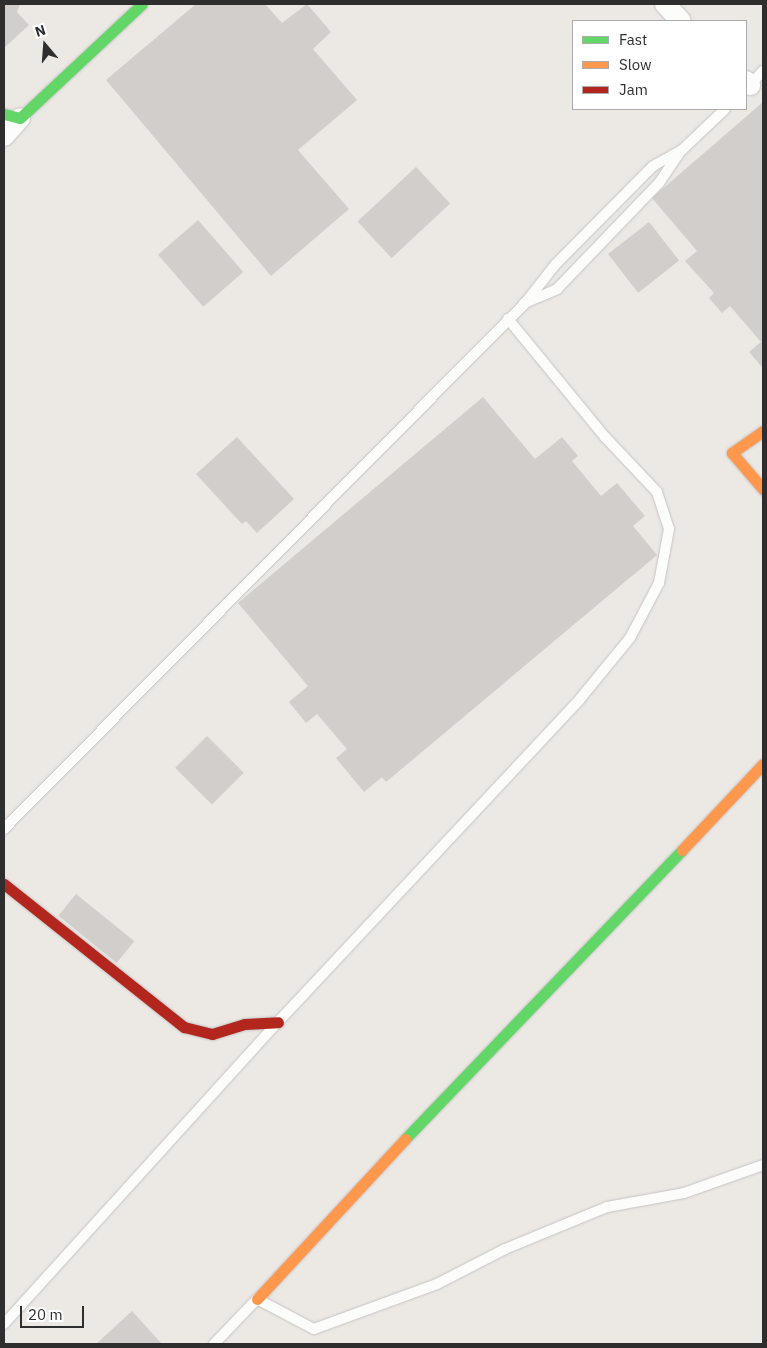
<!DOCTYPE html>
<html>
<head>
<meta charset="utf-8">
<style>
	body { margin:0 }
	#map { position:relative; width:767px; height:1348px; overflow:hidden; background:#ece8e4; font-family:"IBM Plex Sans",sans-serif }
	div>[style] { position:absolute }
	.building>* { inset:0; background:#d1cecb; transform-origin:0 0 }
	.roads { filter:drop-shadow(0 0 1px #c5c4c5) drop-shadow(0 0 1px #c5c4c5) }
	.lane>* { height:10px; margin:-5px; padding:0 5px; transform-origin:5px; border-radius:5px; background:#fcfcfb }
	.street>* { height:20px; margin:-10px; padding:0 10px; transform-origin:10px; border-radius:10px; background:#fcfcfb }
	.fast>* { height:11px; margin:-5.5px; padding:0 5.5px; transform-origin:5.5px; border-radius:5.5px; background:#63d668 }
	.slow>* { height:11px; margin:-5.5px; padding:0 5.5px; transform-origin:5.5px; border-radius:5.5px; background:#ff974d }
	.jam>* { height:11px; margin:-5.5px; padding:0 5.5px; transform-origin:5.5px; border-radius:5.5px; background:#b3261e }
	span { translate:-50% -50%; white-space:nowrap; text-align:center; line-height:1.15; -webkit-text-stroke:4px #fff; paint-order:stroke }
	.frame { position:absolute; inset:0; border:5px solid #2e2e2e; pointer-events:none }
	.legend { position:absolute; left:572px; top:20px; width:175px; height:90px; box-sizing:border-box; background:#fff; border:1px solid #ababab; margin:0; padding:6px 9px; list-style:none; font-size:15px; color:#2e2e2e }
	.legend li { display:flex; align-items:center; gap:10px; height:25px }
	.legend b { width:25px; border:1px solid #ababab }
	.north { position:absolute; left:20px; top:20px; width:50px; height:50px; -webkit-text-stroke:4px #fff; paint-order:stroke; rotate:342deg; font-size:14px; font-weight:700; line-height:20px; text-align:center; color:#2e2e2e }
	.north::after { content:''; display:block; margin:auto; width:18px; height:22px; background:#2e2e2e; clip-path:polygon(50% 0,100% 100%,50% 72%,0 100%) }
	.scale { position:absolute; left:20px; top:1306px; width:64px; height:22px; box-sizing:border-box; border:2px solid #2e2e2e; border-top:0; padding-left:6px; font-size:15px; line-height:18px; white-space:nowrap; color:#2e2e2e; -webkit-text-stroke:4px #fff; paint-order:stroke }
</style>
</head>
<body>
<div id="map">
	<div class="building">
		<div style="clip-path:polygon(4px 4px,20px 4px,17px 12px,29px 25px,4px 48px)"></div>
		<div style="clip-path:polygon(196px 4px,265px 4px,282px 23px,307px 4px,331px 32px,313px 49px,357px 100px,298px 150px,349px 209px,271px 276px,106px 80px)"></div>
		<div style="clip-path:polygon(763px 102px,763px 368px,749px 352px,761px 342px,730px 306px,722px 313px,709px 298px,714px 293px,685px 261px,697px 251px,652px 198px)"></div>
		<div style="left:416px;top:167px;width:50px;height:80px;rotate:47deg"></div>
		<div style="left:198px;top:220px;width:69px;height:53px;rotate:49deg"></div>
		<div style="left:649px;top:222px;width:49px;height:52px;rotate:52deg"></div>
		<div style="clip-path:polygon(483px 397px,535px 459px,562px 437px,578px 456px,572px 461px,601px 496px,617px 483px,645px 516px,633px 526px,657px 555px,386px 782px,382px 777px,364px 792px,336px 758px,347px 749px,317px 714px,306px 723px,289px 702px,308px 686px,238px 603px)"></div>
		<div style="clip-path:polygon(237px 437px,294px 499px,257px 533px,246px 521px,242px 524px,196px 474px)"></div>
		<div style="left:207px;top:736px;width:52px;height:45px;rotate:45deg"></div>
		<div style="left:76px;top:894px;width:75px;height:28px;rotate:39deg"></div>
		<div style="clip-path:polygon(132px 1311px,162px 1344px,96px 1344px)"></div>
	</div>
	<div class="roads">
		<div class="lane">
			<div style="left:748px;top:87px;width:22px;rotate:-47deg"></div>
			<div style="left:527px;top:302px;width:33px;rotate:-23deg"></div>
			<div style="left:557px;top:289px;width:147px;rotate:-46.1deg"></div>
			<div style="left:659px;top:183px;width:36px;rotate:-56deg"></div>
			<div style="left:4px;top:829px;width:742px;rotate:-45.27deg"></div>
			<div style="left:526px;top:302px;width:47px;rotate:-51.9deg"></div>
			<div style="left:555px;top:265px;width:139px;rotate:-45.3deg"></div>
			<div style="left:653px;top:166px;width:33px;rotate:-29deg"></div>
			<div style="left:682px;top:150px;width:59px;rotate:-43.6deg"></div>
			<div style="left:4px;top:1324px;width:408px;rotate:-47.8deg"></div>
			<div style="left:278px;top:1022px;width:442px;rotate:-46.9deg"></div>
			<div style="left:580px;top:699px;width:79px;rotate:-50.7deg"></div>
			<div style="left:630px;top:638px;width:62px;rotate:-62.2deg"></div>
			<div style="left:659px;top:583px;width:55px;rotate:-79.5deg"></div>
			<div style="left:669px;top:529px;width:39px;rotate:-108deg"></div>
			<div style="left:657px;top:492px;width:76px;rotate:-133.4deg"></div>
			<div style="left:605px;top:437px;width:153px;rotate:-129.4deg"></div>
			<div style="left:214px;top:1344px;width:62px;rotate:-46.3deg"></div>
			<div style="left:257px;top:1299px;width:64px;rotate:27.8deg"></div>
			<div style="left:314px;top:1329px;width:131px;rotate:-20.1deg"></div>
			<div style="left:437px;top:1284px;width:76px;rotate:-27.2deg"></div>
			<div style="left:505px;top:1249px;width:110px;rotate:-22.4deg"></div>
			<div style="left:607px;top:1207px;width:78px;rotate:-10.3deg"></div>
			<div style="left:684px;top:1193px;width:84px;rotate:-19.5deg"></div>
		</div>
		<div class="street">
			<div style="left:665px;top:4px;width:23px;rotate:47deg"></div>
			<div style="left:746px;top:81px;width:6px;rotate:45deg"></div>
			<div style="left:4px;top:136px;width:24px;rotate:-48deg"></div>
		</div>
		<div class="fast">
			<div style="left:4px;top:114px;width:16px;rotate:14deg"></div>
			<div style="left:20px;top:118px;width:167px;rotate:-43.1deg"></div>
			<div style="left:405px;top:1139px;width:400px;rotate:-46.2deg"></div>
		</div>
		<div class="slow">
			<div style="left:763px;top:431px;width:38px;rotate:145deg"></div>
			<div style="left:732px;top:453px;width:48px;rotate:49.3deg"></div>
			<div style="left:682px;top:850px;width:118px;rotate:-46.7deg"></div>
			<div style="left:257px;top:1299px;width:218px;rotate:-47.2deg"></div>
		</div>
		<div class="jam">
			<div style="left:4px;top:884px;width:230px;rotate:38.5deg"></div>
			<div style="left:184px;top:1027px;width:29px;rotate:14deg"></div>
			<div style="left:212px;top:1034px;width:34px;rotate:-17deg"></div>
			<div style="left:245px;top:1024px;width:33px;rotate:-3deg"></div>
		</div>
	</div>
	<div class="frame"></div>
	<ul class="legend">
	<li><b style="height:6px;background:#63d668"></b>Fast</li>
	<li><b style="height:6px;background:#ff974d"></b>Slow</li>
	<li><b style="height:6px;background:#b3261e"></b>Jam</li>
	</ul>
	<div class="north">N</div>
	<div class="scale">20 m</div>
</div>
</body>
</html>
